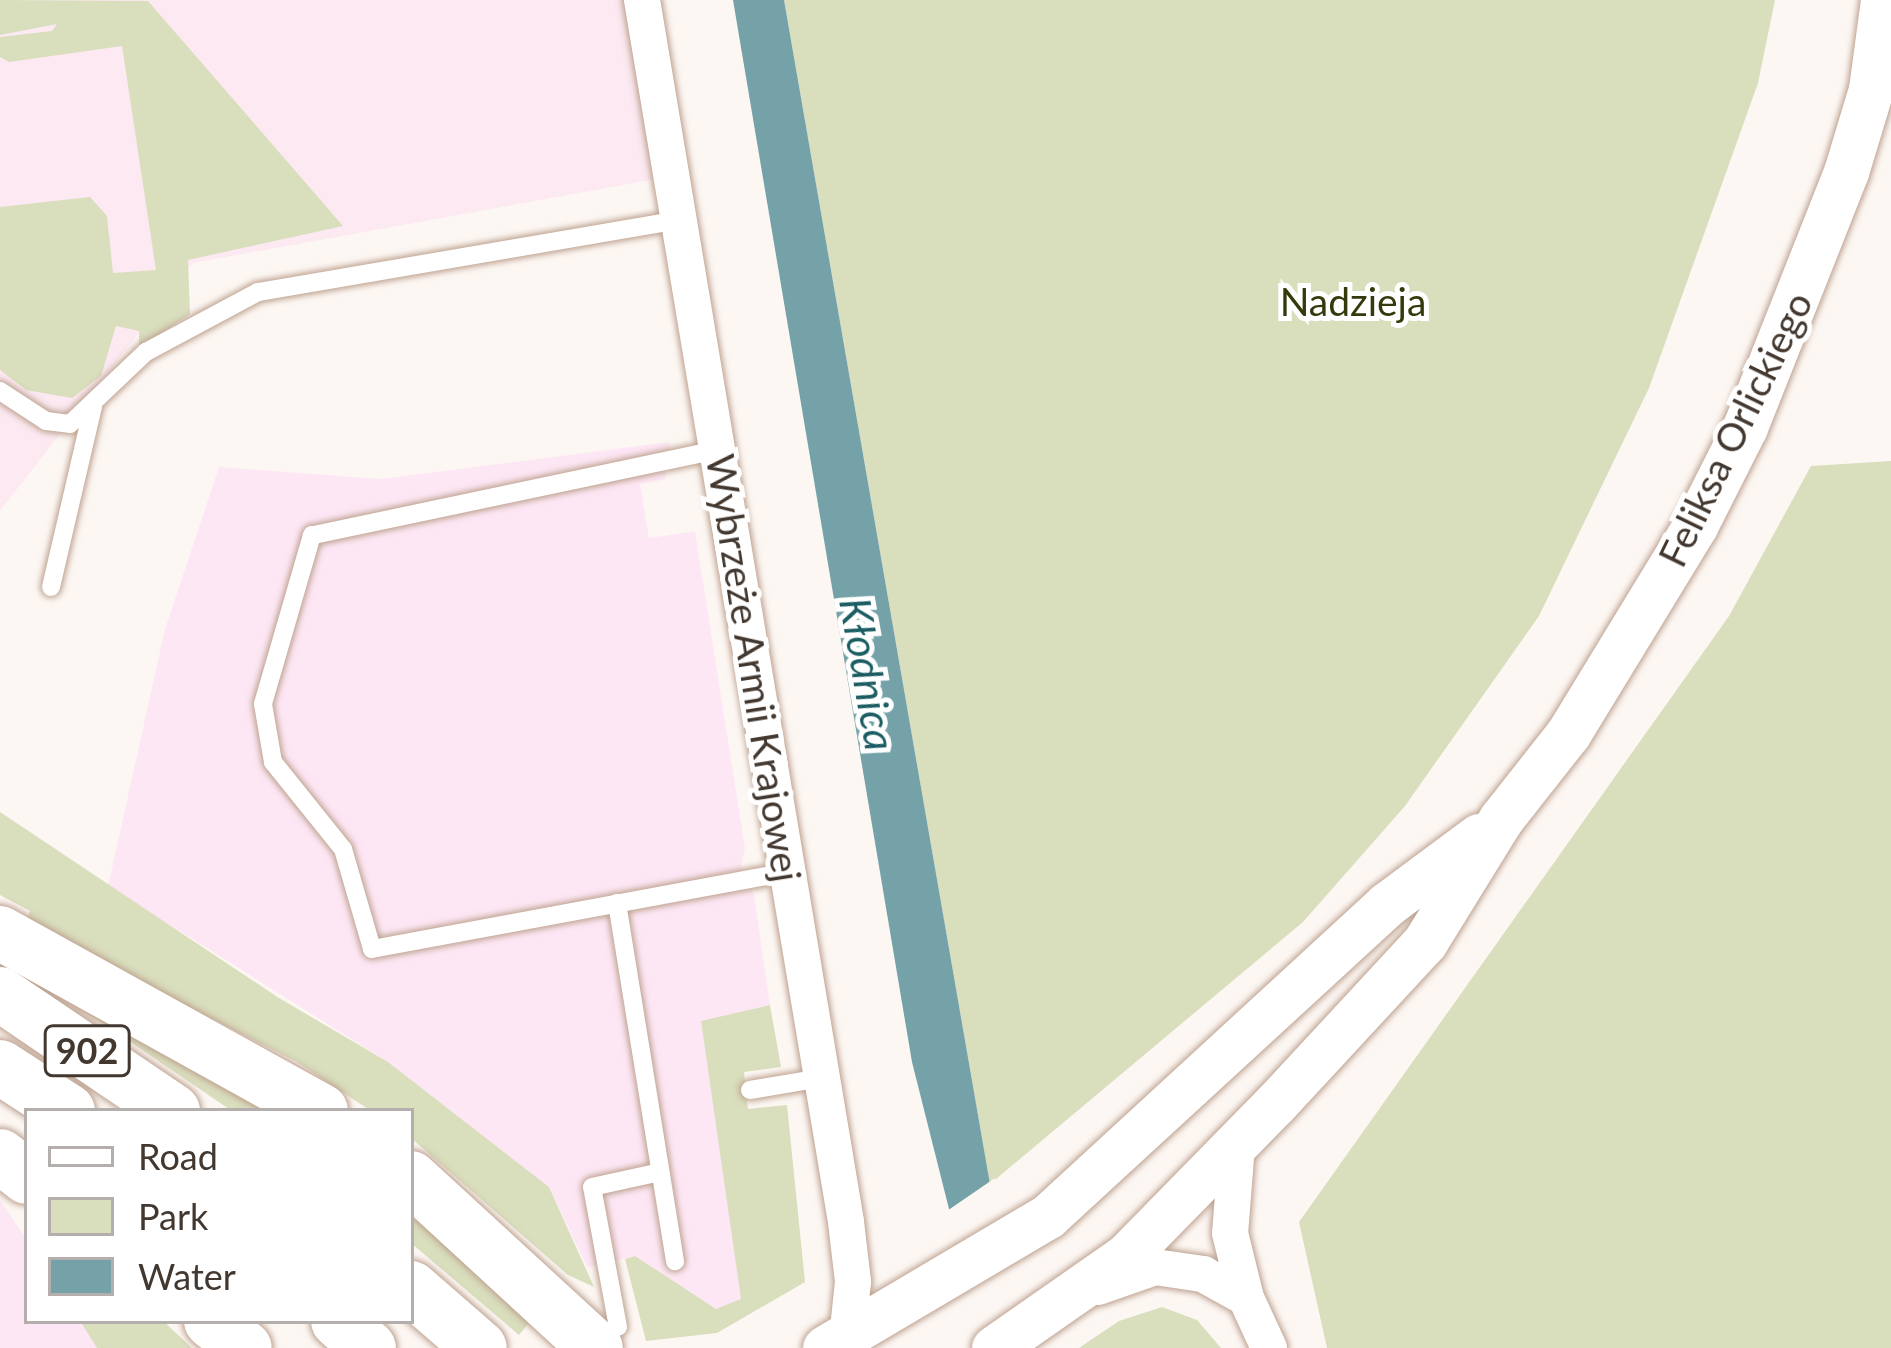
<!DOCTYPE html>
<html>
<head>
<meta charset="utf-8">
<style>
	body { margin:0 }
	#map { position:relative; width:1891px; height:1348px; overflow:hidden; background:#fdf7f3; font-family:Lato,sans-serif }
	div>[style] { position:absolute }
	.industrial>* { inset:0; background:#fee7f5 }
	.medical>* { inset:0; background:#fce9f1 }
	.green>* { inset:0; background:#d9debd }
	.water>* { inset:0; background:#74a2a8 }
	.pier>* { inset:0; background:#fdf7f3 }
	.roads { filter:drop-shadow(0 0 3px #bea391) drop-shadow(0 0 3px #bea391) }
	.service>* { height:18px; margin:-9px; padding:0 9px; transform-origin:9px; border-radius:9px; background:#fff }
	.minor>* { height:36px; margin:-18px; padding:0 18px; transform-origin:18px; border-radius:18px; background:#fff }
	.tertiary>* { height:45px; margin:-22.5px; padding:0 22.5px; transform-origin:22.5px; border-radius:22.5px; background:#fff }
	.primary>* { height:54px; margin:-27px; padding:0 27px; transform-origin:27px; border-radius:27px; background:#fff }
	span { translate:-50% -50%; white-space:nowrap; text-align:center; line-height:1.15; -webkit-text-stroke:10px #fff; paint-order:stroke }
	.shield-label span { padding:3px 9px; background:#fff; border:3px solid; border-radius:9px; -webkit-text-stroke-width:0 }
	.shield-label { font-size:36px; color:#433830; font-weight:700 }
	.park-label { font-size:39px; color:#35390b }
	.street-label { font-size:39px; color:#433830 }
	.water-label { font-size:42px; color:#1b5d63; font-style:italic }
	.legend { position:absolute; left:24px; top:1108px; width:390px; height:216px; box-sizing:border-box; background:#fff; border:3px solid #b4afac; margin:0; padding:15px 21px; list-style:none; font-size:36px; color:#433830 }
	.legend li { display:flex; align-items:center; gap:24px; height:60px }
	.legend b { width:60px; border:3px solid #b4afac }
</style>
</head>
<body>
<div id="map">
	<div class="industrial">
		<div style="clip-path:polygon(670px 442px,665px 479px,640px 484px,649px 538px,695px 531px,745px 848px,741px 866px,754px 895px,770px 1005px,701px 1022px,742px 1299px,716px 1310px,635px 1256px,587px 1267px,549px 1187px,388px 1062px,108px 886px,165px 629px,219px 467px,380px 479px)"></div>
		<div style="clip-path:polygon(0 1200px,27px 1240px,27px 1321px,80px 1321px,97px 1348px,0 1348px)"></div>
	</div>
	<div class="medical">
		<div style="clip-path:polygon(0 0,626px 0,656px 179px,193px 263px,0 511px)"></div>
	</div>
	<div class="green">
		<div style="clip-path:polygon(0 0,148px 1px,343px 226px,188px 260px,190px 314px,139px 348px,139px 331px,116px 326px,101px 376px,72px 398px,26px 390px,0 370px,0 207px,90px 197px,107px 216px,113px 273px,156px 270px,122px 46px,9px 62px,0 57px,0 37px,52px 31px,57px 24px,0 35px)"></div>
		<div style="clip-path:polygon(784px 0,1775px 0,1758px 83px,1649px 388px,1539px 616px,1405px 806px,1303px 922px,990px 1184px)"></div>
		<div style="clip-path:polygon(1891px 461px,1891px 1348px,1327px 1348px,1299px 1222px,1729px 616px,1811px 466px)"></div>
		<div style="clip-path:polygon(0 812px,279px 998px,388px 1062px,549px 1187px,594px 1287px,568px 1275px,411px 1138px,411px 1111px,371px 1111px,297px 1062px,25px 924px,30px 911px,0 895px)"></div>
		<div style="clip-path:polygon(23px 969px,284px 1111px,232px 1111px)"></div>
		<div style="clip-path:polygon(770px 1005px,781px 1067px,744px 1072px,748px 1109px,787px 1105px,805px 1282px,717px 1333px,646px 1341px,625px 1259px,635px 1256px,716px 1309px,741px 1299px,701px 1021px)"></div>
		<div style="clip-path:polygon(411px 1201px,537px 1313px,519px 1335px,411px 1243px)"></div>
		<div style="clip-path:polygon(1162px 1307px,1197px 1320px,1221px 1348px,1079px 1348px,1119px 1321px)"></div>
		<div style="clip-path:polygon(80px 1321px,163px 1321px,192px 1348px,97px 1348px)"></div>
	</div>
	<div class="water">
		<div style="clip-path:polygon(733px 0,784px 0,990px 1184px,984px 1348px,912px 1062px)"></div>
	</div>
	<div class="pier">
		<div style="clip-path:polygon(995px 1178px,1028px 1347px,978px 1348px,944px 1213px)"></div>
	</div>
	<div class="roads">
		<div class="service">
			<div style="left:0;top:391px;width:55px;rotate:33.1deg"></div>
			<div style="left:46px;top:421px;width:24px;rotate:7deg"></div>
			<div style="left:70px;top:424px;width:105px;rotate:-43.5deg"></div>
			<div style="left:146px;top:352px;width:127px;rotate:-28.2deg"></div>
			<div style="left:258px;top:292px;width:428px;rotate:-9.7deg"></div>
			<div style="left:717px;top:450px;width:414px;rotate:168.1deg"></div>
			<div style="left:312px;top:535px;width:176px;rotate:106.2deg"></div>
			<div style="left:263px;top:704px;width:59px;rotate:80.2deg"></div>
			<div style="left:273px;top:762px;width:112px;rotate:51.2deg"></div>
			<div style="left:343px;top:849px;width:104px;rotate:73.8deg"></div>
			<div style="left:372px;top:949px;width:422px;rotate:-10.5deg"></div>
			<div style="left:51px;top:587px;width:186px;rotate:-76.9deg"></div>
			<div style="left:617px;top:903px;width:363px;rotate:80.8deg"></div>
			<div style="left:750px;top:1090px;width:73px;rotate:-9.5deg"></div>
			<div style="left:618px;top:1327px;width:142px;rotate:-100.5deg"></div>
			<div style="left:592px;top:1187px;width:70px;rotate:-12.4deg"></div>
		</div>
		<div class="minor">
			<div style="left:642px;top:0;width:1239px;rotate:80.52deg"></div>
			<div style="left:846px;top:1222px;width:60px;rotate:83.3deg"></div>
			<div style="left:853px;top:1282px;width:56px;rotate:96.1deg"></div>
			<div style="left:1237px;top:1145px;width:88px;rotate:94.5deg"></div>
			<div style="left:1230px;top:1233px;width:67px;rotate:76.2deg"></div>
			<div style="left:1246px;top:1298px;width:55px;rotate:65.3deg"></div>
			<div style="left:1098px;top:1287px;width:60px;rotate:-19.3deg"></div>
			<div style="left:1155px;top:1267px;width:49px;rotate:8.3deg"></div>
			<div style="left:1203px;top:1274px;width:49px;rotate:29.2deg"></div>
		</div>
		<div class="tertiary">
			<div style="left:825px;top:1348px;width:259px;rotate:-30.6deg"></div>
			<div style="left:1048px;top:1216px;width:459px;rotate:-42.6deg"></div>
			<div style="left:1386px;top:905px;width:116px;rotate:-36.6deg"></div>
			<div style="left:994px;top:1348px;width:161px;rotate:-34.9deg"></div>
			<div style="left:1126px;top:1256px;width:214px;rotate:-45.6deg"></div>
			<div style="left:1276px;top:1103px;width:219px;rotate:-47.2deg"></div>
			<div style="left:1425px;top:942px;width:145px;rotate:-58.3deg"></div>
			<div style="left:1501px;top:819px;width:108px;rotate:-51.8deg"></div>
			<div style="left:1568px;top:734px;width:244px;rotate:-58.6deg"></div>
			<div style="left:1695px;top:526px;width:111px;rotate:-63.2deg"></div>
			<div style="left:1745px;top:427px;width:274px;rotate:-68.4deg"></div>
			<div style="left:1846px;top:172px;width:87px;rotate:-73.2deg"></div>
			<div style="left:1871px;top:89px;width:90px;rotate:-82.3deg"></div>
		</div>
		<div class="primary">
			<div style="left:0;top:933px;width:367px;rotate:29deg"></div>
			<div style="left:0;top:994px;width:209px;rotate:34.1deg"></div>
			<div style="left:0;top:1067px;width:81px;rotate:32.9deg"></div>
			<div style="left:0;top:1156px;width:34px;rotate:38deg"></div>
			<div style="left:411px;top:1178px;width:251px;rotate:42.6deg"></div>
			<div style="left:411px;top:1288px;width:91px;rotate:41deg"></div>
			<div style="left:211px;top:1321px;width:43px;rotate:38.5deg"></div>
			<div style="left:338px;top:1321px;width:41px;rotate:41.1deg"></div>
		</div>
	</div>
	<div class="shield-label">
		<span style="left:87px;top:1051px">902</span>
	</div>
	<div class="park-label">
		<span style="left:1353px;top:301px">Nadzieja</span>
	</div>
	<div class="street-label">
		<span style="left:1735px;top:429px;rotate:-64deg">Feliksa Orlickiego</span>
		<span style="left:754px;top:668px;rotate:81deg">Wybrzeże Armii Krajowej</span>
	</div>
	<div class="water-label">
		<span style="left:868px;top:674px;rotate:80deg">Kłodnica</span>
	</div>
	<ul class="legend">
	<li><b style="height:15px;background:#fff"></b>Road</li>
	<li><b style="height:33px;background:#d9debd"></b>Park</li>
	<li><b style="height:33px;background:#74a2a8"></b>Water</li>
	</ul>
</div>
</body>
</html>
